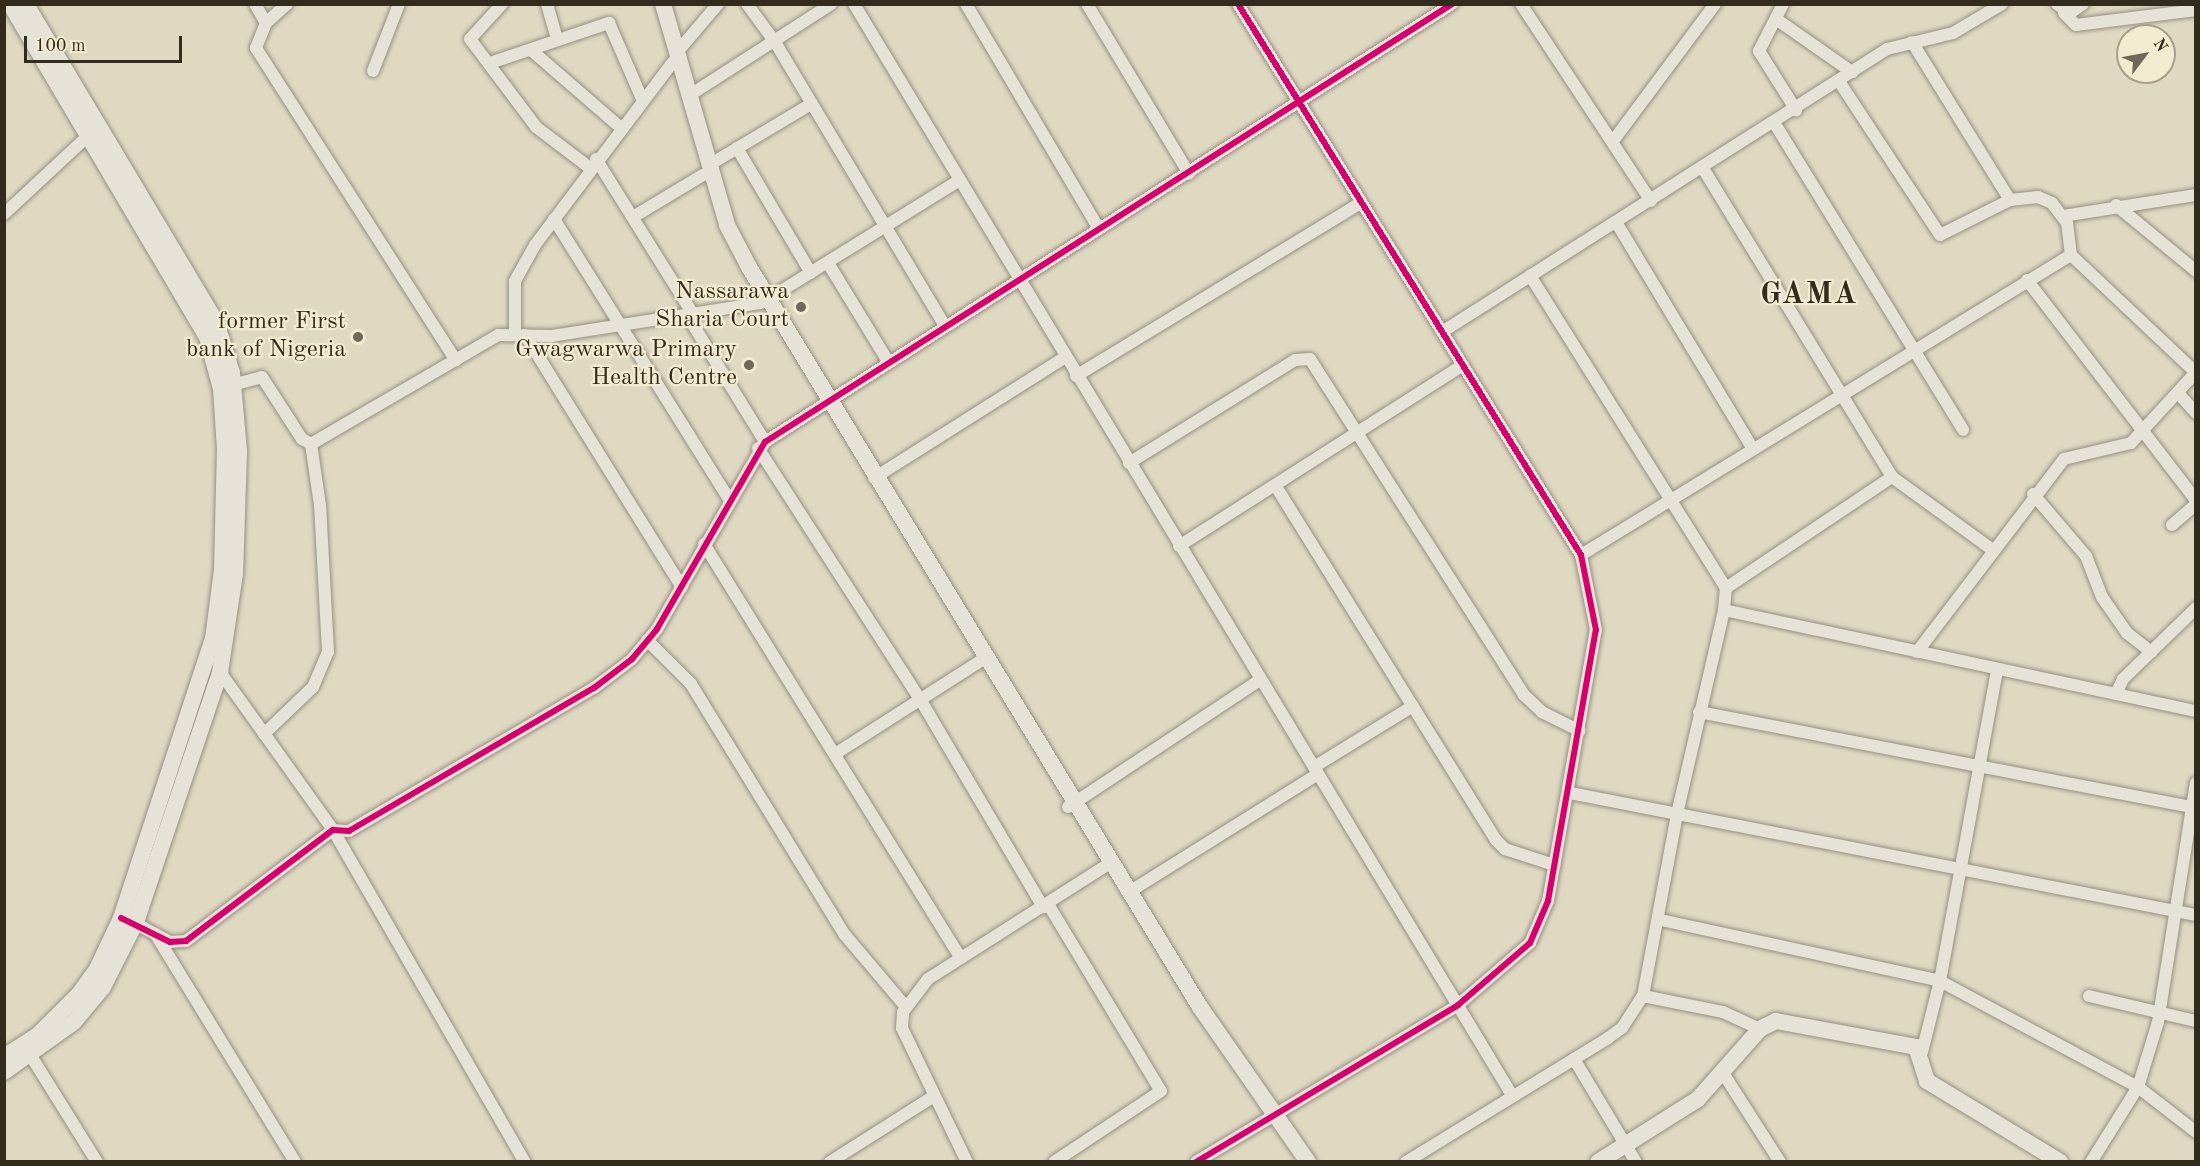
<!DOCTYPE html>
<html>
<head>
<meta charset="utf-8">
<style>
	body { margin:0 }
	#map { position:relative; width:2200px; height:1166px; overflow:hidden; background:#e0d9c2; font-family:"Old Standard TT",serif }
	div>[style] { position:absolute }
	.roads { filter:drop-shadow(0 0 2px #959082) drop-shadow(0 0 2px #959082) }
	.street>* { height:12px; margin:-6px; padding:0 6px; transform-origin:6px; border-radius:6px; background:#e6e2d7 }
	.secondary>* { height:16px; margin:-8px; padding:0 8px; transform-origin:8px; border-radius:8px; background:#e6e2d7 }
	.cycleway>* { height:6px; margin:-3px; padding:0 3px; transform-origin:3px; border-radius:3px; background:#d6006c }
	.dots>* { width:16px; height:16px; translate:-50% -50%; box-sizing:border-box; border:3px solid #f3ebcf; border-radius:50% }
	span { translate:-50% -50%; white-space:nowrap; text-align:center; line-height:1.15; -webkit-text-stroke:4.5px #f3ebcf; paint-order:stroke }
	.poi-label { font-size:24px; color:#342b1f }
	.right { translate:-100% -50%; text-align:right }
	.district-label { font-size:30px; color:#342b1f; font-weight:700; letter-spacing:1.5px }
	.frame { position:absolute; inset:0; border:6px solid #342b1f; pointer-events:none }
	.north { position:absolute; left:2116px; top:24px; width:60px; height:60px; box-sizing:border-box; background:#f3ebcf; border:2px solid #a79e89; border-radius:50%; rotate:58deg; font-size:16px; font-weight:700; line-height:24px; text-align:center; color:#342b1f }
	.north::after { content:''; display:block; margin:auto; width:21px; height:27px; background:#706858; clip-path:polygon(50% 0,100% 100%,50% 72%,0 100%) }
	.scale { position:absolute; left:24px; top:36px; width:158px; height:27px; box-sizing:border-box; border:3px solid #342b1f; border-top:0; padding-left:8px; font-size:18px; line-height:21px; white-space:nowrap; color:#342b1f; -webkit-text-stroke:4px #f3ebcf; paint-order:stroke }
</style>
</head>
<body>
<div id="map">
	<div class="roads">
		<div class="street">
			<div style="left:255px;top:4px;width:22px;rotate:60deg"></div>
			<div style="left:287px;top:4px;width:28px;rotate:138deg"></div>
			<div style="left:266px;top:23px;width:27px;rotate:112deg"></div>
			<div style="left:256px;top:48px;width:371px;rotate:57.4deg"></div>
			<div style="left:502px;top:4px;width:47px;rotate:132.4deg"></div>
			<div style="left:470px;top:39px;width:110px;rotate:53.1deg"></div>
			<div style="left:536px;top:127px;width:68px;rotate:37.2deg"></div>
			<div style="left:547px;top:4px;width:36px;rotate:74deg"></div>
			<div style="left:747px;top:4px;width:47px;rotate:53.6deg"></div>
			<div style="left:775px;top:42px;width:331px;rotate:59.1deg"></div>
			<div style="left:854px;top:4px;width:1274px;rotate:58.91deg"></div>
			<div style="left:966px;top:4px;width:261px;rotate:59.4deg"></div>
			<div style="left:1087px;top:4px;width:198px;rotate:59deg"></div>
			<div style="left:1521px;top:4px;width:236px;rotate:56.6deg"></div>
			<div style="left:1783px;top:4px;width:53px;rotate:117.1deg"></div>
			<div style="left:1759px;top:51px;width:70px;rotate:57.9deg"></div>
			<div style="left:2057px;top:4px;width:16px;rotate:35deg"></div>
			<div style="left:2070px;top:13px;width:16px;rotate:-35deg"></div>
			<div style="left:2064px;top:13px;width:17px;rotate:45deg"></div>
			<div style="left:2076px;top:25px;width:121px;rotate:-7.1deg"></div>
			<div style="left:1776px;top:19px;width:93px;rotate:34.9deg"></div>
			<div style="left:1912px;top:42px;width:186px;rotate:58.2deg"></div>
			<div style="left:531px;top:50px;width:118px;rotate:40.9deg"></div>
			<div style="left:678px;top:51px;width:62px;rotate:-49.6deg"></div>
			<div style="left:490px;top:63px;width:126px;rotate:-18.6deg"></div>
			<div style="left:609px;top:23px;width:83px;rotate:66.5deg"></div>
			<div style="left:373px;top:71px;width:72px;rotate:-68.8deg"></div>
			<div style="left:690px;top:95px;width:168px;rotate:-32.8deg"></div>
			<div style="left:1775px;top:124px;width:359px;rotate:58.4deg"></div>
			<div style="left:1613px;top:141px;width:171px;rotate:-53.3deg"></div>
			<div style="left:737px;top:148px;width:145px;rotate:59.4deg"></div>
			<div style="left:596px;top:159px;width:183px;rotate:58deg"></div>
			<div style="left:709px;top:165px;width:119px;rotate:-30.9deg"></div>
			<div style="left:1704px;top:170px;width:360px;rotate:58.5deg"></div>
			<div style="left:1892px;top:477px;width:125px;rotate:35.9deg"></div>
			<div style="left:2116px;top:205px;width:104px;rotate:39.5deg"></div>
			<div style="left:4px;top:214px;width:116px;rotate:-42.9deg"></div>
			<div style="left:2063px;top:216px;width:135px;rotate:-9deg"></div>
			<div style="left:633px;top:217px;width:82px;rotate:-31deg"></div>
			<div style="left:554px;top:219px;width:330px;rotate:58deg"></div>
			<div style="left:1616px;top:222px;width:265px;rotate:58.9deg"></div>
			<div style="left:2071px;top:255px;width:172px;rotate:43.3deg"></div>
			<div style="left:828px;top:263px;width:117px;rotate:58.6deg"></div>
			<div style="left:2027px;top:280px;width:277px;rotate:52.5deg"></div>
			<div style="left:768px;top:299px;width:224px;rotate:-31.8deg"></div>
			<div style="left:687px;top:315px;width:149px;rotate:58.4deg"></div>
			<div style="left:1442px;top:332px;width:527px;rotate:-32.45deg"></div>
			<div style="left:1887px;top:49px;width:68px;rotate:-13.6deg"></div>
			<div style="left:1953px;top:33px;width:57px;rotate:-30.6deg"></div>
			<div style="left:515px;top:333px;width:52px;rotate:-90deg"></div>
			<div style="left:515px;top:281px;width:41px;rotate:-60.9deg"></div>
			<div style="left:535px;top:245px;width:229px;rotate:-53deg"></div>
			<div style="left:525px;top:335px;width:297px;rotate:58.1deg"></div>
			<div style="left:1076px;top:376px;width:333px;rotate:-31.3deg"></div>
			<div style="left:225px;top:387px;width:38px;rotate:-15deg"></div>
			<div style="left:262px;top:377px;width:74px;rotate:57.2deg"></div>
			<div style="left:302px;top:439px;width:10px;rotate:29deg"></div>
			<div style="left:311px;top:444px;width:216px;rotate:-30.2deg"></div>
			<div style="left:498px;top:335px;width:54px;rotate:1.1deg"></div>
			<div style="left:552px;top:336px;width:211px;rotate:-9deg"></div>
			<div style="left:2178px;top:393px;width:27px;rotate:48deg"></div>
			<div style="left:758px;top:448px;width:299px;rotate:57.2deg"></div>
			<div style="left:920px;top:699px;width:242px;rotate:59.4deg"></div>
			<div style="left:1129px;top:463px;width:195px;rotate:-31.8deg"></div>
			<div style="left:1295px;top:360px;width:15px;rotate:-4deg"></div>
			<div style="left:1310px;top:359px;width:398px;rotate:57.5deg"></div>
			<div style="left:1524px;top:695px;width:25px;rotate:43deg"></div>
			<div style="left:1542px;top:712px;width:42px;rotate:26.6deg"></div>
			<div style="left:874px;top:478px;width:225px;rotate:-32.3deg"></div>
			<div style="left:1275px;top:485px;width:418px;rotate:58.1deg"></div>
			<div style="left:1496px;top:840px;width:13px;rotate:45deg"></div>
			<div style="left:1505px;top:849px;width:52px;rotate:18.1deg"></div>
			<div style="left:2033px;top:494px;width:82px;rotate:49.5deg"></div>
			<div style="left:2086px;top:556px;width:44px;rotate:68.7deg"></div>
			<div style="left:2102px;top:597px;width:44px;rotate:55.2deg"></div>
			<div style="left:2127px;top:633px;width:31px;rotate:38deg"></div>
			<div style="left:2172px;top:525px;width:32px;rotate:-41deg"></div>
			<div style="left:704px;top:544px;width:487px;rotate:58.2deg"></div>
			<div style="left:1179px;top:546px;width:337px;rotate:-32.5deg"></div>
			<div style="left:1581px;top:555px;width:575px;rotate:-31.48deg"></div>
			<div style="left:2071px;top:255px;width:32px;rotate:-97deg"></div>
			<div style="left:2067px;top:223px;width:25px;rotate:-127deg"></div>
			<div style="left:2052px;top:203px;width:15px;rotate:-157deg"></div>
			<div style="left:2038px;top:197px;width:28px;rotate:174deg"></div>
			<div style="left:2010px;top:200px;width:78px;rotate:153.4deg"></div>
			<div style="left:1940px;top:235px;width:184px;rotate:-123.3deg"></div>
			<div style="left:1726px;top:588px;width:200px;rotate:-33.8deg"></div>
			<div style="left:1724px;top:610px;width:483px;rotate:12.1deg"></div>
			<div style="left:647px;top:640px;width:62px;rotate:45deg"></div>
			<div style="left:691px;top:684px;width:294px;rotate:58.5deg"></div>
			<div style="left:845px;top:935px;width:94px;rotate:49.7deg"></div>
			<div style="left:1917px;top:652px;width:243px;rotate:-52.7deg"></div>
			<div style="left:2064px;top:459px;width:69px;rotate:-13.4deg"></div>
			<div style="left:2131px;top:443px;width:96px;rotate:-47.5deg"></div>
			<div style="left:220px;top:672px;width:194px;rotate:54.4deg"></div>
			<div style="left:333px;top:830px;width:384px;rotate:60deg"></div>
			<div style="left:2116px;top:694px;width:17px;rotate:-65deg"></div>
			<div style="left:2123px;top:679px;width:102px;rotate:-44.2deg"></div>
			<div style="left:1699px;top:712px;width:506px;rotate:10.93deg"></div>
			<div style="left:264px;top:734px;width:68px;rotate:-43.8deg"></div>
			<div style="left:313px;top:687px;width:38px;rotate:-67deg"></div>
			<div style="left:328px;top:652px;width:147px;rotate:-93.1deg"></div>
			<div style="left:320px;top:505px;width:62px;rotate:-98.4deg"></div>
			<div style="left:835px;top:754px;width:171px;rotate:-32.6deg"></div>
			<div style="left:1314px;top:767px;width:116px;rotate:-31.6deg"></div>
			<div style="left:1570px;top:793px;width:638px;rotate:11.03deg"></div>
			<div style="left:1068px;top:807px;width:230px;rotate:-33.5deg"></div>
			<div style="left:1129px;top:892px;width:223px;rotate:-32deg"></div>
			<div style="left:1048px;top:904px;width:218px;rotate:58.9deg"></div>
			<div style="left:1161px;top:1091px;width:128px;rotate:146.4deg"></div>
			<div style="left:1661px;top:920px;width:286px;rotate:12.3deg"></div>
			<div style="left:1940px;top:981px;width:225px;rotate:28.2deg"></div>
			<div style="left:2138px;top:1087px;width:73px;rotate:37.8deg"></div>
			<div style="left:131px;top:921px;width:44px;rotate:28.3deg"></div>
			<div style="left:170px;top:942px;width:16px;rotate:-4deg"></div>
			<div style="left:186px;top:941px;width:184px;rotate:-37.1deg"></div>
			<div style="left:333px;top:830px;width:16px;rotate:4deg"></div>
			<div style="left:349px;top:831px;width:284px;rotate:-30.3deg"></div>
			<div style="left:594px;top:688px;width:48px;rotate:-37.3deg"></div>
			<div style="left:632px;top:659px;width:39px;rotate:-50deg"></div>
			<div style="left:657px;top:629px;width:216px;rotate:-60deg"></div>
			<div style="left:765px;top:442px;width:815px;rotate:-32.52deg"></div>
			<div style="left:156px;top:935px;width:266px;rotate:58.5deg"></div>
			<div style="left:1643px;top:996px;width:82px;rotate:11.3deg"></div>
			<div style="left:1723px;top:1012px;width:41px;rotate:24.7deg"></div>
			<div style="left:2089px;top:996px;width:110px;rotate:13.2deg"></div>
			<div style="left:1922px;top:1052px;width:73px;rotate:-75.8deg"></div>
			<div style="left:1940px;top:981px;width:317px;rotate:-79.6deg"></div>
			<div style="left:31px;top:1056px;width:125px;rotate:58.1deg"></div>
			<div style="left:1574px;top:1059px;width:120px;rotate:59deg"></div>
			<div style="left:1723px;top:1073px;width:106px;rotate:57.4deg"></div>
			<div style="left:830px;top:1162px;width:123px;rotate:-32.4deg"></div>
			<div style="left:967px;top:1162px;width:149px;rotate:-115.9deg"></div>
			<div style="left:902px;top:1028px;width:16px;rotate:-86deg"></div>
			<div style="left:903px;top:1012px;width:41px;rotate:-52.9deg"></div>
			<div style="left:928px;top:979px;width:209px;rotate:-32.5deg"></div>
			<div style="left:1196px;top:1162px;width:305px;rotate:-30.9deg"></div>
			<div style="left:1458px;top:1005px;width:95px;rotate:-40.7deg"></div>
			<div style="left:1530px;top:943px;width:46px;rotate:-66.8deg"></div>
			<div style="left:1548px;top:901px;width:275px;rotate:-80deg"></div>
			<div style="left:1596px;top:630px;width:76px;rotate:-101.3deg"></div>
			<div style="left:1581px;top:555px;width:649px;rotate:-121.9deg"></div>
			<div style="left:1406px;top:1162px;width:237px;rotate:-31.5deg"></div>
			<div style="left:1608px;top:1038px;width:17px;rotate:-36deg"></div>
			<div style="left:1622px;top:1028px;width:38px;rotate:-57deg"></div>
			<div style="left:1643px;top:996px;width:185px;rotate:-79.4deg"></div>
			<div style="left:1677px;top:814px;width:209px;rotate:-77deg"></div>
			<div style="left:1724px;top:610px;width:22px;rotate:-85deg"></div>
			<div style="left:1726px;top:588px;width:369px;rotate:-122.1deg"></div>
			<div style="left:2091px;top:1162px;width:89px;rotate:-57.9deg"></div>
			<div style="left:2138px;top:1087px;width:68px;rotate:-72.9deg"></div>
			<div style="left:2158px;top:1022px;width:242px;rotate:-81deg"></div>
		</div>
		<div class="secondary">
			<div style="left:663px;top:4px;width:230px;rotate:73.8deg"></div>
			<div style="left:727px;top:225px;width:47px;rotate:62.4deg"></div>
			<div style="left:749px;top:267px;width:867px;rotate:58.64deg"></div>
			<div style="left:1200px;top:1007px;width:189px;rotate:55.1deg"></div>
			<div style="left:4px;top:1057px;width:40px;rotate:-32.9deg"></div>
			<div style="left:38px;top:1035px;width:58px;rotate:-45deg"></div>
			<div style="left:79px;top:994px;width:29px;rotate:-54deg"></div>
			<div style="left:96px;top:971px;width:59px;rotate:-64.7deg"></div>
			<div style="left:121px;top:918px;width:294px;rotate:-71.8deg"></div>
			<div style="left:213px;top:639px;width:70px;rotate:-82.6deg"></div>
			<div style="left:222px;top:570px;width:121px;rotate:-88.6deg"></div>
			<div style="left:225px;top:449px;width:60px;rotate:-93.8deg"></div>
			<div style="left:221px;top:389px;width:54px;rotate:-105.1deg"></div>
			<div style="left:207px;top:337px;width:387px;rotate:-120.6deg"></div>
			<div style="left:4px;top:1072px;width:86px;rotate:-35.5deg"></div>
			<div style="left:74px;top:1022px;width:45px;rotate:-50.4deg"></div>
			<div style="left:103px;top:987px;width:73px;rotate:-63.1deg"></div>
			<div style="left:136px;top:922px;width:264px;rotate:-71.4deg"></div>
			<div style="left:220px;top:672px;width:99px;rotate:-81.3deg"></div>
			<div style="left:235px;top:574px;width:123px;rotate:-88.1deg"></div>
			<div style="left:239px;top:451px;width:78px;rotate:-95.1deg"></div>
			<div style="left:232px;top:373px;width:53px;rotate:-107.4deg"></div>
			<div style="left:216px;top:322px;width:370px;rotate:-120.9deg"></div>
			<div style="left:1598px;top:1162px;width:118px;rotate:-32.2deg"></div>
			<div style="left:1698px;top:1099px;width:94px;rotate:-48.5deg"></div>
			<div style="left:1760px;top:1029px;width:18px;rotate:-27deg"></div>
			<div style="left:1776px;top:1021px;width:142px;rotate:10.5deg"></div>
			<div style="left:1916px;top:1047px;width:36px;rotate:72deg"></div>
			<div style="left:1927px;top:1081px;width:156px;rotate:31.3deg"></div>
		</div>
	</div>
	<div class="cycleway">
		<div style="left:121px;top:918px;width:55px;rotate:26.1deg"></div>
		<div style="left:170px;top:942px;width:16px;rotate:-4deg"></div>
		<div style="left:186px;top:941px;width:184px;rotate:-37.1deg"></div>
		<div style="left:333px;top:830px;width:16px;rotate:4deg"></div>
		<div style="left:349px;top:831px;width:284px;rotate:-30.3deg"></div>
		<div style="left:594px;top:688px;width:48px;rotate:-37.3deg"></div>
		<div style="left:632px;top:659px;width:39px;rotate:-50deg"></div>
		<div style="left:657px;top:629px;width:216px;rotate:-60deg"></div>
		<div style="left:765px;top:442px;width:815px;rotate:-32.52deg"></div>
		<div style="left:1196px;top:1162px;width:305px;rotate:-30.9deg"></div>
		<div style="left:1458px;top:1005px;width:95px;rotate:-40.7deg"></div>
		<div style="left:1530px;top:943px;width:46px;rotate:-66.8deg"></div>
		<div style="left:1548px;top:901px;width:275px;rotate:-80deg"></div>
		<div style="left:1596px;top:630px;width:76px;rotate:-101.3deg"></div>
		<div style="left:1581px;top:555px;width:649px;rotate:-121.9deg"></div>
	</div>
	<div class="dots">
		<div style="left:801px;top:307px;background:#706858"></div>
		<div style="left:358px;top:337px;background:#706858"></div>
		<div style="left:749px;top:365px;background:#706858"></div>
	</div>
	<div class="poi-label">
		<span class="right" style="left:789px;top:307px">Nassarawa<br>Sharia Court</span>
		<span class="right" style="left:346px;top:337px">former First<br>bank of Nigeria</span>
		<span class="right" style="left:737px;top:365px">Gwagwarwa Primary<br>Health Centre</span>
	</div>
	<div class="district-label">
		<span style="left:1809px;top:295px">GAMA</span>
	</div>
	<div class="frame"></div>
	<div class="north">N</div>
	<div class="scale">100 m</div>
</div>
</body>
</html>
